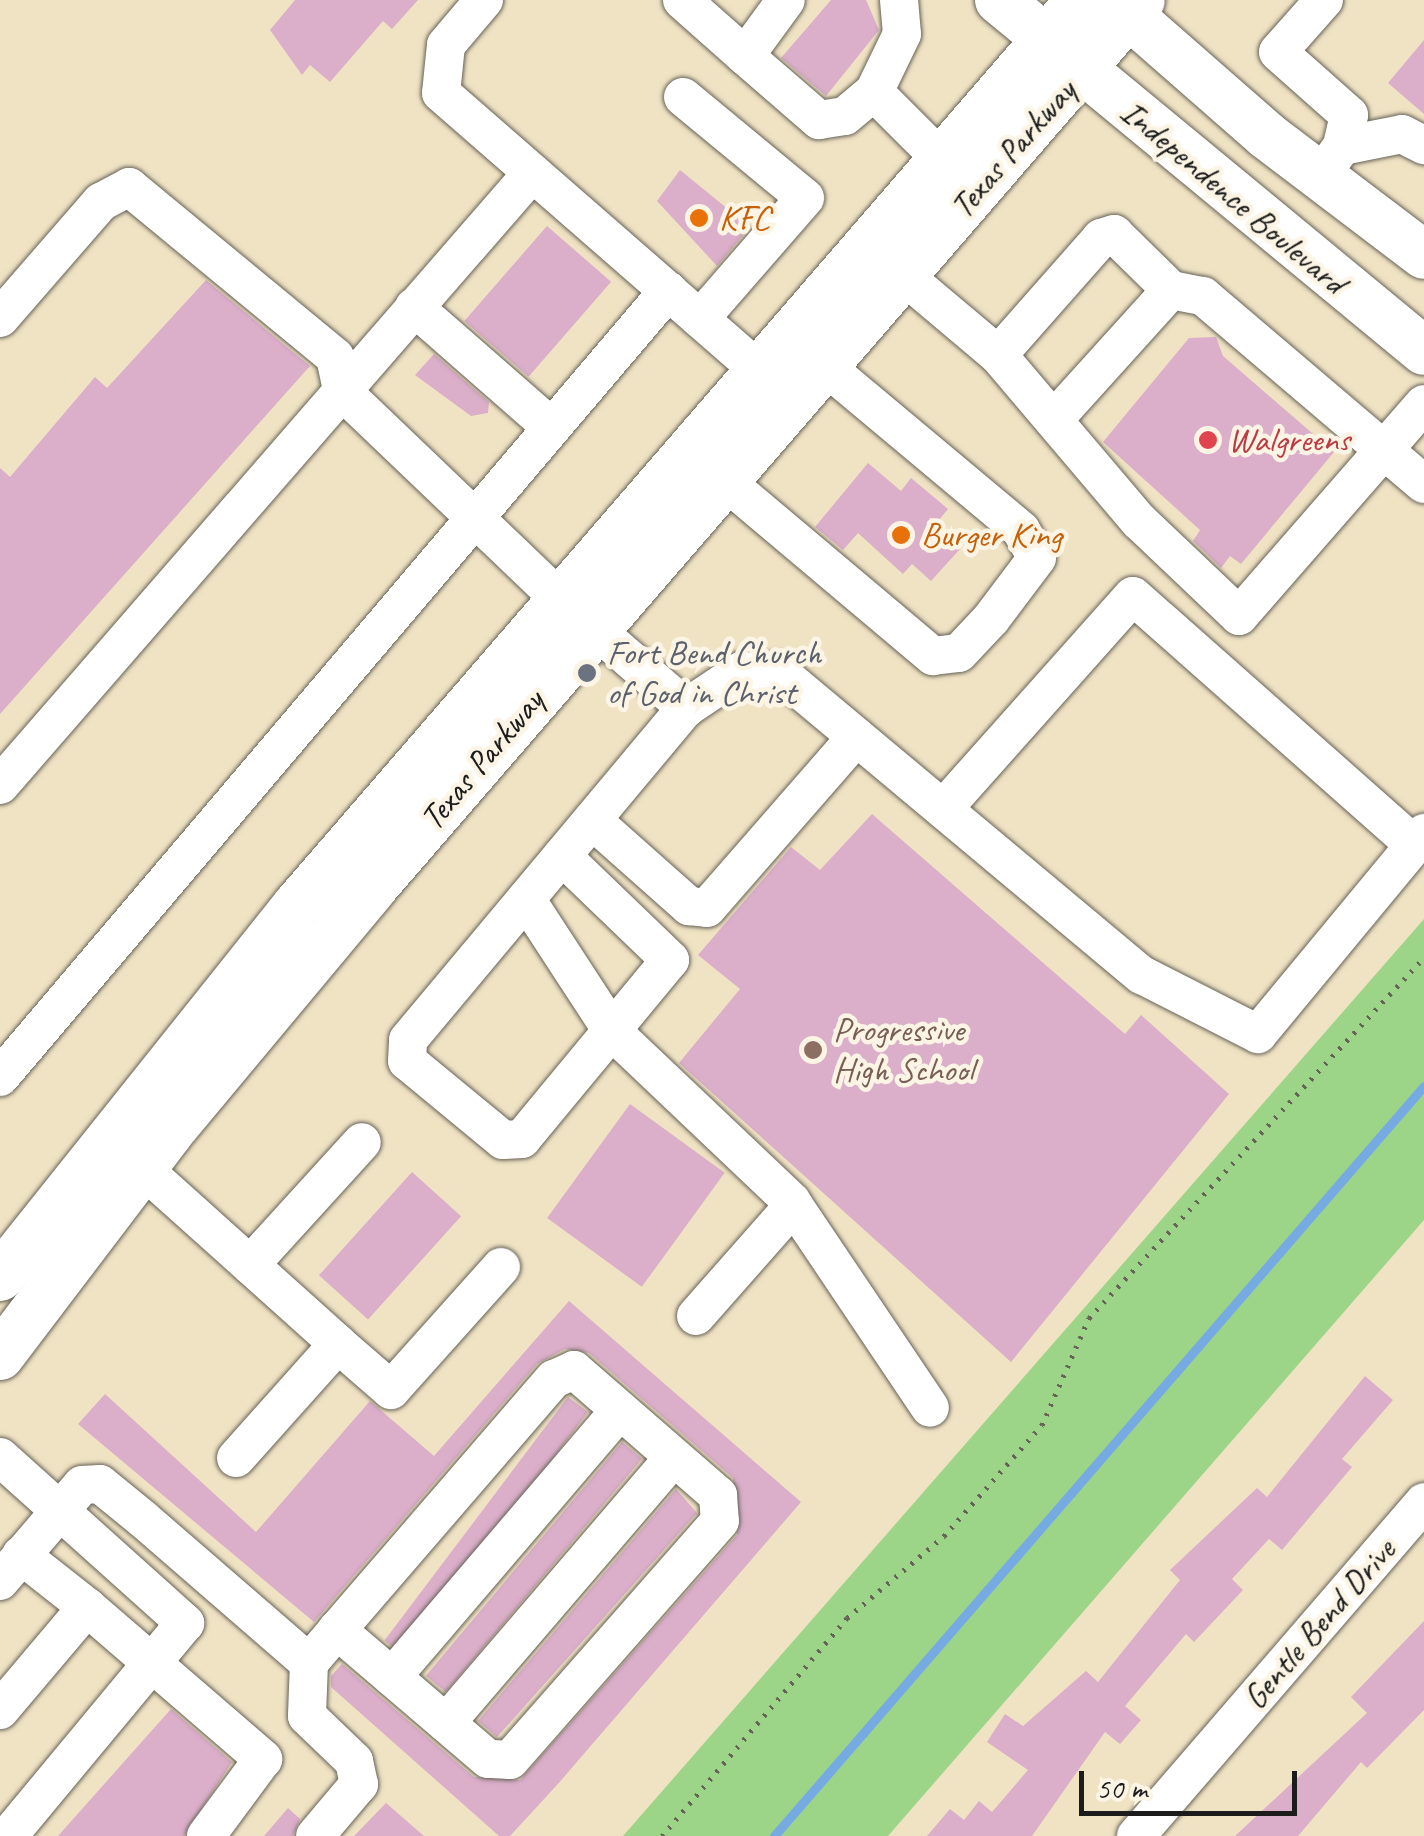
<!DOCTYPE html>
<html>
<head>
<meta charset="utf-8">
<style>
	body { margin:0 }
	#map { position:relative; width:1424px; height:1836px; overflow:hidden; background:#f0e3c4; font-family:Caveat,sans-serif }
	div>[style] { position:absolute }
	.green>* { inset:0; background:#9dd588 }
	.stream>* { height:9px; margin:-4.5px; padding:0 4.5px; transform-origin:4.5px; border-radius:4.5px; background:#75aae3 }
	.building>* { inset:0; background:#dbaec9; transform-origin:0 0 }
	.path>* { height:5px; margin-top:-2.5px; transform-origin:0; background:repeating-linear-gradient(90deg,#666257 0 2.5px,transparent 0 10.5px) }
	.roads { filter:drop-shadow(0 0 2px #666257) drop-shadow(0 0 2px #666257) }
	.minor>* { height:38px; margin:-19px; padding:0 19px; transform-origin:19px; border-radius:19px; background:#fff }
	.major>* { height:48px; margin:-24px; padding:0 24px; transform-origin:24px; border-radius:24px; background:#fff }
	.dots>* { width:28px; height:28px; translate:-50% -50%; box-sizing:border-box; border:5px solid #fcf5e5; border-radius:50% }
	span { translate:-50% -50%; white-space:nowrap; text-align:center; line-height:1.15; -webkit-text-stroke:9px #fcf5e5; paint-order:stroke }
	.street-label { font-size:35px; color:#1c1c1c }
	.food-label { font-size:35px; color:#c56008 }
	.left { translate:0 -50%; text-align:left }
	.health-label { font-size:35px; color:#be3a42 }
	.worship-label { font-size:35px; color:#5b616d }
	.education-label { font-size:35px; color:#785e54 }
	.scale { position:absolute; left:1079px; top:1771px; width:218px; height:45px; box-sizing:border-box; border:5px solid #1c1c1c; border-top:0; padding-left:12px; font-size:30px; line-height:35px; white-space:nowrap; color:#1c1c1c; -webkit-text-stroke:8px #fcf5e5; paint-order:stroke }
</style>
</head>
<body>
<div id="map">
	<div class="green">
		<div style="clip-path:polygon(1424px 919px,1424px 1220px,888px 1836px,623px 1836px)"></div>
	</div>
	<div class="stream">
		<div style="left:774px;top:1836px;width:992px;rotate:-49.09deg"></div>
	</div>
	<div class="building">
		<div style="clip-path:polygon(295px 0,418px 0,392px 29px,383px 21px,330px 82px,310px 65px,302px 75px,270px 30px)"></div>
		<div style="clip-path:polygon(831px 0,866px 0,879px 30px,826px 96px,781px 58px)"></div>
		<div style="clip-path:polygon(1424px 40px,1424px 114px,1388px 83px)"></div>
		<div style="clip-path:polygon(680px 170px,750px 227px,717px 266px,657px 201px)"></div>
		<div style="left:547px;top:226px;width:85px;height:126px;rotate:41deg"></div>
		<div style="clip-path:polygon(206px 280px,310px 366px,0 714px,0 468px,10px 477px,95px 377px,107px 388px)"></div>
		<div style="clip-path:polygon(1216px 337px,1223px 356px,1334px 452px,1241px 564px,1230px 556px,1221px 568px,1193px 541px,1200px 530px,1103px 442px,1189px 338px)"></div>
		<div style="clip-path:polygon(434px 354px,489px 402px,488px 413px,471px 416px,415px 375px)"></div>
		<div style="clip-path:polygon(868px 463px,901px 491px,911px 478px,948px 509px,934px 526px,960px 549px,931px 581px,912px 564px,903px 574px,858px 533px,843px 550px,815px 527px)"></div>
		<div style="clip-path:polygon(872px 814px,1125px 1034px,1141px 1015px,1229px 1094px,1011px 1362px,679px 1063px,740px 989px,698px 955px,791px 847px,820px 870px)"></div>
		<div style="left:630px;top:1104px;width:117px;height:141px;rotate:36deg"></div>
		<div style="left:412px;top:1172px;width:66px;height:139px;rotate:42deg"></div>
		<div style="clip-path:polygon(569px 1301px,801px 1502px,557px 1785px,510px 1836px,499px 1836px,331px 1687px,331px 1676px,342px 1664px,474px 1777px,520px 1780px,737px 1535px,733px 1478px,589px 1353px,565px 1349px,537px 1364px,314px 1622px,78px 1424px,105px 1394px,256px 1532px,370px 1401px,434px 1456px)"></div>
		<div style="clip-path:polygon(1365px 1376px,1393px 1400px,1342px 1459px,1352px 1467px,1282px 1550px,1269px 1539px,1232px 1579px,1243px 1590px,1194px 1642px,1186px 1634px,1125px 1706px,1141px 1720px,1120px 1744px,1105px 1732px,1032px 1836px,927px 1836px,950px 1809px,964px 1820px,979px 1801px,992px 1812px,1028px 1770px,987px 1742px,1005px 1714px,1023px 1726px,1086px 1671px,1098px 1682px,1180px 1580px,1170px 1570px,1257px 1488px,1267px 1497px)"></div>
		<div style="left:568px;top:1397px;width:25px;height:305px;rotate:37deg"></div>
		<div style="left:622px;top:1442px;width:26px;height:305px;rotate:40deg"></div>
		<div style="clip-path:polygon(676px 1489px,697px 1513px,497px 1737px,478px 1721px)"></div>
		<div style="clip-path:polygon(1424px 1621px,1424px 1710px,1367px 1768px,1361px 1762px,1298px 1836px,1235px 1836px,1367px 1713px,1351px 1697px)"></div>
		<div style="clip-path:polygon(171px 1709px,232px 1762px,184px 1836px,58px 1836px)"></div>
		<div style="clip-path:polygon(386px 1803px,424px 1836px,354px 1836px)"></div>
		<div style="clip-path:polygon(288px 1808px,300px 1819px,293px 1836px,264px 1836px)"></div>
	</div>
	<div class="path">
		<div style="left:662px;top:1836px;width:286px;rotate:-49.7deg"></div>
		<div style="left:847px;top:1618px;width:127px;rotate:-40.2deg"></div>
		<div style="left:944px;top:1536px;width:148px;rotate:-48.6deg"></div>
		<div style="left:1042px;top:1425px;width:117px;rotate:-66.3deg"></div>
		<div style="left:1089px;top:1318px;width:492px;rotate:-47.1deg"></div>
	</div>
	<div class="roads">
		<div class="minor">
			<div style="left:484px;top:0;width:59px;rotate:130.2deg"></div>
			<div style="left:446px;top:45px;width:48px;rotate:95.9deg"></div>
			<div style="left:441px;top:93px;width:421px;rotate:41.1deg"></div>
			<div style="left:682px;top:0;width:84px;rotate:41.6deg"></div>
			<div style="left:745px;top:56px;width:69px;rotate:-53.8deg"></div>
			<div style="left:899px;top:0;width:34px;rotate:85deg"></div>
			<div style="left:902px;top:34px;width:64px;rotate:115.8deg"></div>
			<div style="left:874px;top:92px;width:98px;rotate:45deg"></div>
			<div style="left:1324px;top:0;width:69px;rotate:131.5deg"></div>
			<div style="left:1278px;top:52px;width:95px;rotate:41.6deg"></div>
			<div style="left:1349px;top:115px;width:32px;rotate:103deg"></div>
			<div style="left:745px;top:56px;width:98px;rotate:40.9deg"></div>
			<div style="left:819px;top:120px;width:26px;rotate:-9deg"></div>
			<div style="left:845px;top:116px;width:38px;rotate:-40deg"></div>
			<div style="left:683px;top:97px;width:158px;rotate:39.6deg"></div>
			<div style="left:805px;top:198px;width:160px;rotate:131deg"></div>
			<div style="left:1329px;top:164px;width:22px;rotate:-54deg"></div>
			<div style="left:1342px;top:146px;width:61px;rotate:-11.3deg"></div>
			<div style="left:1402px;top:134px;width:25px;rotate:27deg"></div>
			<div style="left:903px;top:275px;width:124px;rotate:40.1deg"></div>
			<div style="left:998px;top:355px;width:218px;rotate:49.7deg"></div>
			<div style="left:1139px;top:521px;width:138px;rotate:43.5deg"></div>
			<div style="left:1239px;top:616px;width:281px;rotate:-48.9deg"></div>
			<div style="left:414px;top:307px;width:179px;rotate:41.2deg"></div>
			<div style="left:0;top:318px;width:154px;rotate:-49deg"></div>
			<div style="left:101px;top:202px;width:32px;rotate:-28deg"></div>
			<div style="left:129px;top:187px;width:267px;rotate:39.5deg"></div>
			<div style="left:335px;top:357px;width:35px;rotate:78deg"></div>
			<div style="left:342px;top:391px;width:301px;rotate:43.7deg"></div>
			<div style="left:998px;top:355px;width:156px;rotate:-48.6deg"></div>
			<div style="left:1101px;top:238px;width:14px;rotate:-17deg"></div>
			<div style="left:1114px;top:234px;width:80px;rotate:44.5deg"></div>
			<div style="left:1057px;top:416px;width:170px;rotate:-47.9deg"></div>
			<div style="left:1171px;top:290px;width:33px;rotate:11deg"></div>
			<div style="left:1203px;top:296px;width:290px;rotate:40.4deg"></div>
			<div style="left:725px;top:481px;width:272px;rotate:40.1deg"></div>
			<div style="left:933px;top:656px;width:26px;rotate:-7deg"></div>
			<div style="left:959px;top:653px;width:47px;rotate:-46.7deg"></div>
			<div style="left:991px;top:619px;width:76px;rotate:-53deg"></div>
			<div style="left:1037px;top:558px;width:32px;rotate:-120deg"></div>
			<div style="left:1021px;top:530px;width:256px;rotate:-140.1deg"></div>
			<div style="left:595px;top:629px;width:121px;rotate:41deg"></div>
			<div style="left:0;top:785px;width:811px;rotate:-49deg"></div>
			<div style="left:943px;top:809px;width:285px;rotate:-48.3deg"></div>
			<div style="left:1133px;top:596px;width:375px;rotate:41.5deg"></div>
			<div style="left:592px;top:820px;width:130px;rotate:41.6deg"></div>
			<div style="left:689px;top:906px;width:18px;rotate:6deg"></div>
			<div style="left:707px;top:908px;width:227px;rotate:-48.9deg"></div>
			<div style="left:562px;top:856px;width:150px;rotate:43.9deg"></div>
			<div style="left:670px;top:960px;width:232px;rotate:129.6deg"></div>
			<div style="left:522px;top:1139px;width:19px;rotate:177deg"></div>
			<div style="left:503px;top:1140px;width:124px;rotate:-140.5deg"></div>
			<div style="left:407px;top:1061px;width:21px;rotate:-87deg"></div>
			<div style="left:408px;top:1040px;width:433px;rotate:-50.1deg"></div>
			<div style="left:686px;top:708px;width:66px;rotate:-33.9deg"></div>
			<div style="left:741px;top:671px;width:38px;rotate:2deg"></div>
			<div style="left:779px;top:672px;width:473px;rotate:39.9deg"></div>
			<div style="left:1142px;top:975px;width:130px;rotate:27deg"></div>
			<div style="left:1258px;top:1034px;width:261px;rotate:-50.4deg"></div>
			<div style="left:526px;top:899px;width:158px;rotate:56.9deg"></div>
			<div style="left:612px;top:1031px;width:247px;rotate:43.5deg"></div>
			<div style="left:791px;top:1201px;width:249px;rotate:56.1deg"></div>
			<div style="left:0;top:1077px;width:1032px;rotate:-49.64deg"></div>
			<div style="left:142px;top:1168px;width:263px;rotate:41.9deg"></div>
			<div style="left:338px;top:1344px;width:153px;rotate:131.8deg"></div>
			<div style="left:250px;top:1265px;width:166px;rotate:-47.7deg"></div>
			<div style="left:696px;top:1316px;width:148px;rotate:-48.6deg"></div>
			<div style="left:338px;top:1344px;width:70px;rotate:41deg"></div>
			<div style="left:391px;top:1390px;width:165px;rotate:-48.2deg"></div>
			<div style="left:0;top:1457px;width:249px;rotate:41.9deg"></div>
			<div style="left:185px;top:1623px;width:277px;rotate:129.7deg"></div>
			<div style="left:21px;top:1555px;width:84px;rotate:38.2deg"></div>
			<div style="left:0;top:1581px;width:126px;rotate:-49.5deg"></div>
			<div style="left:82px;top:1485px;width:18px;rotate:-3deg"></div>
			<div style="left:100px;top:1484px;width:55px;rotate:39.1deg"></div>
			<div style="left:143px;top:1519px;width:220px;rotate:40.9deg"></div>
			<div style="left:309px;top:1663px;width:53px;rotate:92.2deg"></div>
			<div style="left:307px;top:1716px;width:65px;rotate:43.8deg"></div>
			<div style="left:354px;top:1761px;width:24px;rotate:78deg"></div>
			<div style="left:359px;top:1784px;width:68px;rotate:130.2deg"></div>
			<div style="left:309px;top:1663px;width:43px;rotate:-49.7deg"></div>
			<div style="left:337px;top:1630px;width:332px;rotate:-49.2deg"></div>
			<div style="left:554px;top:1379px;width:22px;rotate:-24deg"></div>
			<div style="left:574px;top:1370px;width:191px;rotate:41deg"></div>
			<div style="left:718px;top:1495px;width:26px;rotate:86deg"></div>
			<div style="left:720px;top:1521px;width:318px;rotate:131.3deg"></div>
			<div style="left:510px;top:1760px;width:22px;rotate:-177deg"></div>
			<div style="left:488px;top:1759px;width:199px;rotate:-139.5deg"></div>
			<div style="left:392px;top:1677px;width:351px;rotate:-49.5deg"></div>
			<div style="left:0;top:1710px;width:135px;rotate:-49.8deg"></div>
			<div style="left:87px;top:1607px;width:233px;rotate:40.8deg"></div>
			<div style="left:263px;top:1759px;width:96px;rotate:126.5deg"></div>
			<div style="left:446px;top:1723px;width:350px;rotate:-49.4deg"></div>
			<div style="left:1136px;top:1836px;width:441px;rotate:-49.2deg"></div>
		</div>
		<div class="major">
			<div style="left:999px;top:0;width:551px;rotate:39.55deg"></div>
			<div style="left:1112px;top:0;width:205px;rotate:41.2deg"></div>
			<div style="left:1266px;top:135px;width:198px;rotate:37.2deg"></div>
			<div style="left:0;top:1277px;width:476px;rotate:-51.4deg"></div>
			<div style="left:297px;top:905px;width:1197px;rotate:-49.13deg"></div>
			<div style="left:0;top:1356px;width:280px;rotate:-52.8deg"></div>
			<div style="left:169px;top:1133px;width:317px;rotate:-50.2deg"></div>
			<div style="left:372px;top:889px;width:1175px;rotate:-49.14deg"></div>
		</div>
	</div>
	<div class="dots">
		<div style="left:699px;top:218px;background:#e8710a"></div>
		<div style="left:1208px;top:440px;background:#e0444e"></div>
		<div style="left:901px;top:535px;background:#e8710a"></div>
		<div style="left:587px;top:673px;background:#6b7280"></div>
		<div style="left:813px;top:1050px;background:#8d6e63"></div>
	</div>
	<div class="street-label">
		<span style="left:1013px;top:149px;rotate:-49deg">Texas Parkway</span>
		<span style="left:1233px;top:197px;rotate:40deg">Independence Boulevard</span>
		<span style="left:482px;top:760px;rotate:-50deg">Texas Parkway</span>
		<span style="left:1319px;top:1624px;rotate:-49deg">Gentle Bend Drive</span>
	</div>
	<div class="food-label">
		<span class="left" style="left:719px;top:218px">KFC</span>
		<span class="left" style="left:921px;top:535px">Burger King</span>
	</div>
	<div class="health-label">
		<span class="left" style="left:1228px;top:440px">Walgreens</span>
	</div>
	<div class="worship-label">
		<span class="left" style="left:607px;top:673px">Fort Bend Church<br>of God in Christ</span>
	</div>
	<div class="education-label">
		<span class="left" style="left:833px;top:1050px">Progressive<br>High School</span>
	</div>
	<div class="scale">50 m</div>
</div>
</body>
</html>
